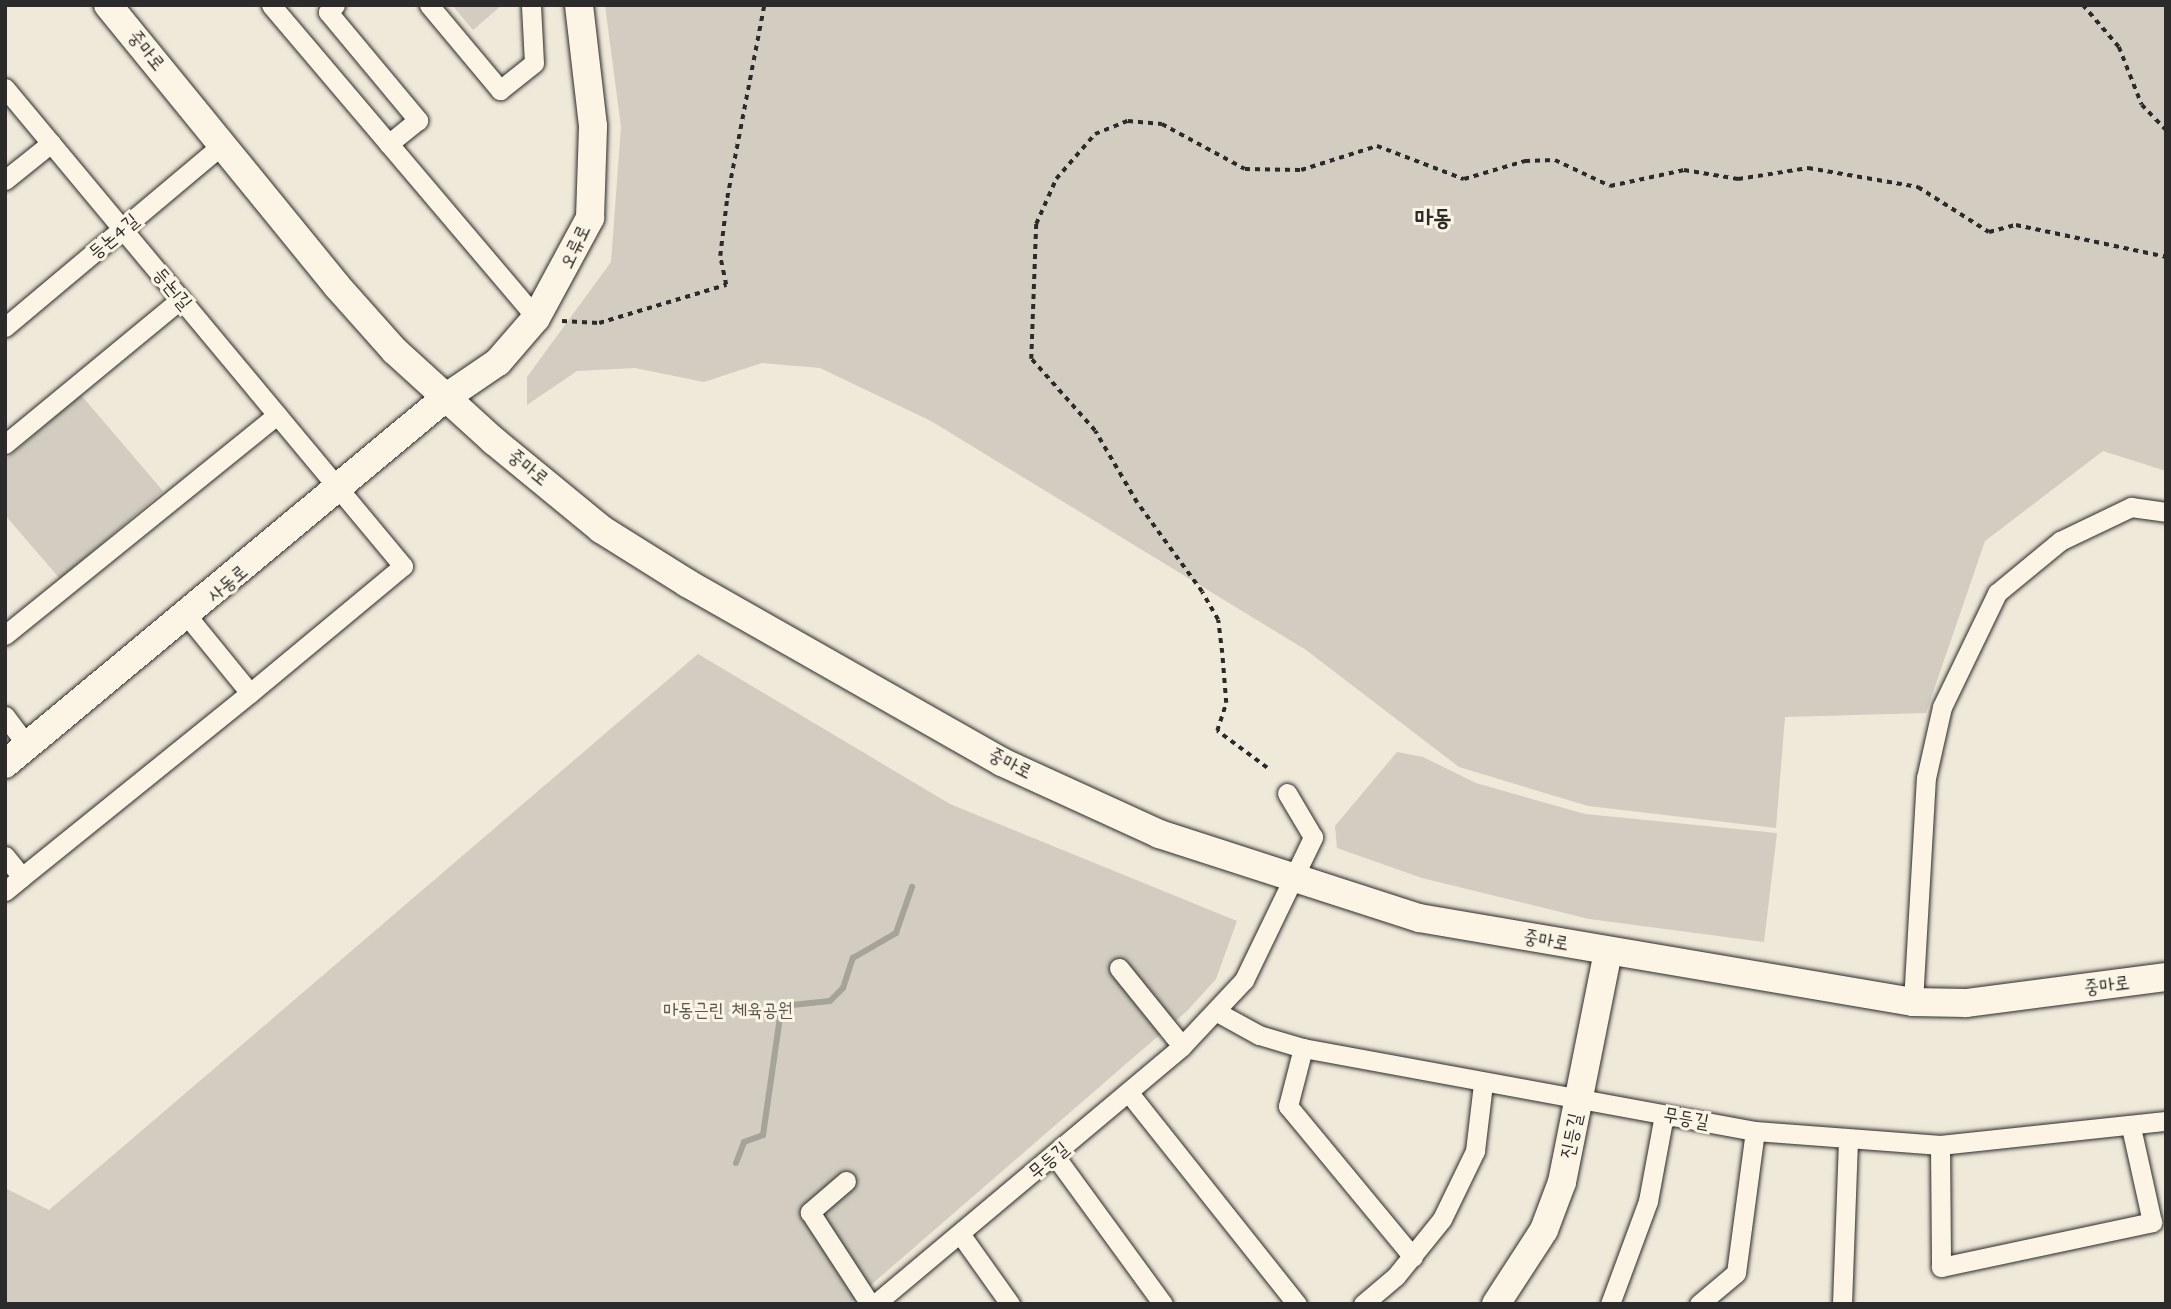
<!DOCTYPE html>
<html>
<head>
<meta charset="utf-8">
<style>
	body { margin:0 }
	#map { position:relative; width:2171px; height:1309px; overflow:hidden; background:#efe9da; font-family:"Architects Daughter","Poor Story",sans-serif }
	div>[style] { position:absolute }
	.green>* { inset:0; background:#d2cdc0 }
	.stream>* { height:6px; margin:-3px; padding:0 3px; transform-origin:3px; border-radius:3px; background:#a6a399 }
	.path>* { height:3.5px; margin-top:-1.75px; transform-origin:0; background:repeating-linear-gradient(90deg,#2b2b2b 0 5px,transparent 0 10px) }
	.roads { filter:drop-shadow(0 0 2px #2b2b2b) drop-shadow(0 0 2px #2b2b2b) }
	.street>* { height:19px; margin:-9.5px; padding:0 9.5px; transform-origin:9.5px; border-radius:9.5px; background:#fcf5e5 }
	.secondary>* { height:28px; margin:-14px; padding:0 14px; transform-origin:14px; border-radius:14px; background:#fcf5e5 }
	span { translate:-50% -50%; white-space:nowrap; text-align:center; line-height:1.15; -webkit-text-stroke:6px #fcf5e5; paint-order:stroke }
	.street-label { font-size:19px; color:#2b2b2b }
	.park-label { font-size:19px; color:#555450 }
	.quarter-label { font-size:23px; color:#2b2b2b; font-weight:700 }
	.frame { position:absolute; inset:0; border:7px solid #2b2b2b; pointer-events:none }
</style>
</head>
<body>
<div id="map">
	<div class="green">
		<div style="clip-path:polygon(452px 5px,502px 5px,473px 30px)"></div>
		<div style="clip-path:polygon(605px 5px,2166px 5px,2166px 471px,2103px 451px,1985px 541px,1926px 713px,1785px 717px,1776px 828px,1588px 806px,1459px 767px,1306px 650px,931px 421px,820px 368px,762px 363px,704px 382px,635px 368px,577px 371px,527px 405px,527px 377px,611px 262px,621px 127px)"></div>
		<div style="clip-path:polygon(81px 395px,163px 491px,60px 579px,5px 515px,5px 460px)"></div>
		<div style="clip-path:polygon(698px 654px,950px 804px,1237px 921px,1216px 979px,1187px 1011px,849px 1304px,5px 1304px,5px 1188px,49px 1210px)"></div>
		<div style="clip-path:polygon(1397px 752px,1423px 757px,1476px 783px,1585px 814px,1777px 833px,1764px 942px,1589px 919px,1422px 878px,1337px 848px,1335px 826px)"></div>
	</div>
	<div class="stream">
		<div style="left:736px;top:1163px;width:22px;rotate:-69deg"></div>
		<div style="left:744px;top:1142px;width:20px;rotate:-20deg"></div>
		<div style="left:763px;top:1135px;width:119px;rotate:-81.8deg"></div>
		<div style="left:780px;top:1017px;width:17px;rotate:-45deg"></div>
		<div style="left:792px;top:1005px;width:38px;rotate:-6deg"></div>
		<div style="left:830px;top:1001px;width:18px;rotate:-45deg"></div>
		<div style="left:843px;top:988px;width:32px;rotate:-72deg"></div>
		<div style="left:853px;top:958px;width:50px;rotate:-30.2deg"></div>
		<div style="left:896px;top:933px;width:49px;rotate:-70.8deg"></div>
	</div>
	<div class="path">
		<div style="left:2083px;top:5px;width:55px;rotate:49.4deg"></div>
		<div style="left:2119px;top:47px;width:62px;rotate:68.4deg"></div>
		<div style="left:2142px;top:105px;width:35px;rotate:46deg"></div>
		<div style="left:562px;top:321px;width:37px;rotate:3deg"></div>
		<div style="left:599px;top:323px;width:133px;rotate:-16.7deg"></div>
		<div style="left:726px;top:285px;width:30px;rotate:-102deg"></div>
		<div style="left:720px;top:256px;width:58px;rotate:-83.1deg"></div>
		<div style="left:727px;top:198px;width:197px;rotate:-79.1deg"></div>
		<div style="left:1267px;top:768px;width:62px;rotate:-143.5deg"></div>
		<div style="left:1217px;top:731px;width:29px;rotate:-72deg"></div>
		<div style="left:1226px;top:703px;width:50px;rotate:-94.6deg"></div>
		<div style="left:1222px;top:653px;width:33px;rotate:-97deg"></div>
		<div style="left:1218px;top:620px;width:32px;rotate:-120deg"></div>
		<div style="left:1202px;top:592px;width:110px;rotate:-126.1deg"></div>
		<div style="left:1137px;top:503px;width:83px;rotate:-120.3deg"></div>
		<div style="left:1095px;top:431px;width:96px;rotate:-131.6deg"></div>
		<div style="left:1031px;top:359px;width:135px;rotate:-87.9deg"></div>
		<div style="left:1036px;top:224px;width:49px;rotate:-66deg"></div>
		<div style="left:1056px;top:179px;width:60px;rotate:-49.1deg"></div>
		<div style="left:1095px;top:134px;width:35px;rotate:-22deg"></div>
		<div style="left:1128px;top:121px;width:34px;rotate:5deg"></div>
		<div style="left:1162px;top:124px;width:94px;rotate:28.5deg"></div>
		<div style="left:1245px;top:169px;width:56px;rotate:1deg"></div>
		<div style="left:1301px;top:170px;width:80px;rotate:-17.5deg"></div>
		<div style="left:1377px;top:146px;width:93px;rotate:20.8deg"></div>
		<div style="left:1464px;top:179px;width:64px;rotate:-16.4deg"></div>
		<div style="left:1525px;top:161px;width:30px;rotate:-2deg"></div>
		<div style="left:1555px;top:160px;width:61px;rotate:25.3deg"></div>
		<div style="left:1610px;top:186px;width:76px;rotate:-12.2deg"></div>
		<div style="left:1684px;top:170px;width:55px;rotate:9.5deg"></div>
		<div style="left:1738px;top:179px;width:71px;rotate:-8.9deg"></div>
		<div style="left:1808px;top:168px;width:112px;rotate:9.8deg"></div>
		<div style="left:1918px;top:187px;width:84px;rotate:32.4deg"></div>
		<div style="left:1989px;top:232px;width:28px;rotate:-15deg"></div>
		<div style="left:2016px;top:225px;width:153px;rotate:12deg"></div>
	</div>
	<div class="roads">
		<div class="street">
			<div style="left:271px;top:5px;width:410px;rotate:49.7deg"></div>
			<div style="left:335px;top:5px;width:10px;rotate:135deg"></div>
			<div style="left:328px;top:12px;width:141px;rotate:50.2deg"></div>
			<div style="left:418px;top:120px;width:38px;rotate:141deg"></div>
			<div style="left:429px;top:5px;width:111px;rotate:50.1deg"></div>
			<div style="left:500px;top:90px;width:43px;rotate:-38.5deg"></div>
			<div style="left:534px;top:63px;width:58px;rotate:-93deg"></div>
			<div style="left:5px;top:88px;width:622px;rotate:50.22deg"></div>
			<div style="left:403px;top:566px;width:199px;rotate:140.3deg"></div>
			<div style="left:250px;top:693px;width:98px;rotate:-129.2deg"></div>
			<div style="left:5px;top:180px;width:59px;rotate:-38.8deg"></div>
			<div style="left:5px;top:327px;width:283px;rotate:-40deg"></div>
			<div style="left:5px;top:444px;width:228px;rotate:-39.5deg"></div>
			<div style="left:5px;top:635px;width:350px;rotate:-39deg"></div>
			<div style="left:5px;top:716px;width:38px;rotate:53deg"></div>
			<div style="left:5px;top:856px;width:27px;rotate:51deg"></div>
			<div style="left:22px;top:877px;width:293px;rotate:-38.9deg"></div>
			<div style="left:5px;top:891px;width:22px;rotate:-39deg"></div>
			<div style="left:1119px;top:968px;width:100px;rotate:51.1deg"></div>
			<div style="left:1913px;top:1002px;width:224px;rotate:-86.7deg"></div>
			<div style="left:1926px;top:778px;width:73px;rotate:-77.3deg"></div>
			<div style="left:1942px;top:707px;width:127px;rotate:-64.2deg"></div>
			<div style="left:1997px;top:593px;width:82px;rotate:-39.5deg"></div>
			<div style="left:2060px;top:541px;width:79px;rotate:-25.6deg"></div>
			<div style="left:2131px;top:507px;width:35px;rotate:8deg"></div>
			<div style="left:1217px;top:1012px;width:48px;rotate:28.7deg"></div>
			<div style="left:1259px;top:1035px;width:46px;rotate:16.5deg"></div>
			<div style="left:1303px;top:1048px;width:460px;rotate:10.4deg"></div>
			<div style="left:1755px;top:1131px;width:186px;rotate:4.3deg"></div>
			<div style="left:1940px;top:1145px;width:227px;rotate:-6.1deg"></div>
			<div style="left:1303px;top:1048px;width:60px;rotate:104.5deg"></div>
			<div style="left:1288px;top:1106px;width:196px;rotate:50.4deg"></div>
			<div style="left:1129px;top:1093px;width:270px;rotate:51.5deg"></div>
			<div style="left:1940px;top:1145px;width:122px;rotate:89.5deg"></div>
			<div style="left:1941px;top:1267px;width:216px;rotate:-12deg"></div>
			<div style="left:2152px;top:1222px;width:97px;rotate:-102.5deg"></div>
			<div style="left:1055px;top:1156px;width:183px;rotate:53.9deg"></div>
			<div style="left:846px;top:1181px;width:48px;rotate:139.3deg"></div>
			<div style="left:810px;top:1212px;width:110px;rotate:56.9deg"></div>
			<div style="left:961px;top:1235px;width:85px;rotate:54.6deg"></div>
			<div style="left:875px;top:1304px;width:401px;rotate:-40deg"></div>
			<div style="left:1182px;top:1046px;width:91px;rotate:-46.8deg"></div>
			<div style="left:1244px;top:980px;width:159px;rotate:-64.2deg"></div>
			<div style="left:1313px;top:837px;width:51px;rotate:-120.6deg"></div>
			<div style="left:1363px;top:1304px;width:43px;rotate:-40.3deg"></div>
			<div style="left:1396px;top:1276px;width:73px;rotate:-51.1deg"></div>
			<div style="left:1442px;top:1219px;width:76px;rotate:-64.1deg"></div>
			<div style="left:1475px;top:1151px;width:67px;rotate:-83.2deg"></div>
			<div style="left:1610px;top:1304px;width:110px;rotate:-69.7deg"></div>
			<div style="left:1648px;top:1201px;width:87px;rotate:-79.5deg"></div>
			<div style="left:1699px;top:1304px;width:48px;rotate:-40deg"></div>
			<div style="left:1736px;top:1273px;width:143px;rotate:-82.4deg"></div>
			<div style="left:1842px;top:1304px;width:164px;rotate:-87.9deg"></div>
		</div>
		<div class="secondary">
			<div style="left:108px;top:5px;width:362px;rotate:50.8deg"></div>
			<div style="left:337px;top:286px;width:87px;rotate:48.3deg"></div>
			<div style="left:395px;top:351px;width:134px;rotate:42.3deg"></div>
			<div style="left:494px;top:441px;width:139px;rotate:39.4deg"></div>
			<div style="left:601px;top:529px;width:102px;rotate:32.1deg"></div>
			<div style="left:687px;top:583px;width:362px;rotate:29.6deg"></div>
			<div style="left:1002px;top:762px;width:173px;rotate:24.6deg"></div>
			<div style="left:1159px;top:834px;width:273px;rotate:17.9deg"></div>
			<div style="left:1419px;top:918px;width:501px;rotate:9.65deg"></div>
			<div style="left:1913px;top:1002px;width:53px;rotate:1.1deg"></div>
			<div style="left:1966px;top:1003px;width:202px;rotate:-7.4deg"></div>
			<div style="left:5px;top:764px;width:572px;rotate:-39.75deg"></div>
			<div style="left:445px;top:398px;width:64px;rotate:-34.2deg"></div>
			<div style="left:498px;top:362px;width:58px;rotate:-49.2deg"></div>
			<div style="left:536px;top:318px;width:114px;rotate:-61.6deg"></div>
			<div style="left:590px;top:218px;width:92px;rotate:-88.1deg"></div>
			<div style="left:593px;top:126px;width:122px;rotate:-96.6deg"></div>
			<div style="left:1496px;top:1304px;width:88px;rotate:-57deg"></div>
			<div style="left:1544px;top:1230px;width:51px;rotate:-69.4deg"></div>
			<div style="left:1562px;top:1182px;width:235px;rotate:-78.7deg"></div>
		</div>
	</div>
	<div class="street-label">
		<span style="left:146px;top:51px;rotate:51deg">중마로</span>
		<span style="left:114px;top:237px;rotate:-40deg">등논4길</span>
		<span style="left:576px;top:247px;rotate:-65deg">오류로</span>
		<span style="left:172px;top:289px;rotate:50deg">등논1길</span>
		<span style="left:528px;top:468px;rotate:39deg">중마로</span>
		<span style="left:228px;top:584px;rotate:-40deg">사동로</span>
		<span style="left:1010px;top:764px;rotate:27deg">중마로</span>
		<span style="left:1546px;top:941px;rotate:10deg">중마로</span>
		<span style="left:2107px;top:986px;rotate:-7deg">중마로</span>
		<span style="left:1686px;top:1119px;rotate:10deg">무등길</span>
		<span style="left:1572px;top:1136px;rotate:-78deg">진등길</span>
		<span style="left:1049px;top:1161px;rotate:-40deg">무등길</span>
	</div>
	<div class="park-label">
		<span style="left:728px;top:1011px">마동근린 체육공원</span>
	</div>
	<div class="quarter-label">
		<span style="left:1433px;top:218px">마동</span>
	</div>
	<div class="frame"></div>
</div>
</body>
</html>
